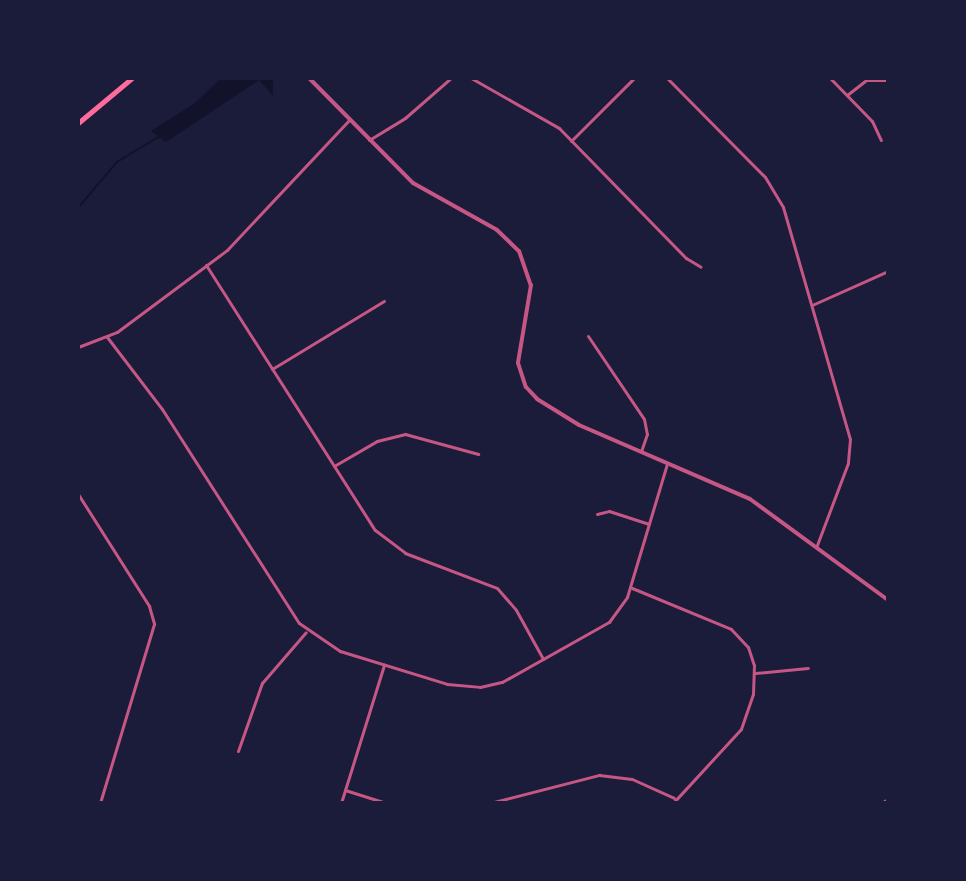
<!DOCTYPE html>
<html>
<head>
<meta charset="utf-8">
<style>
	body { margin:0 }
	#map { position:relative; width:966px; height:881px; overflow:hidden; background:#1b1b3a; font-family:"Fira Sans",sans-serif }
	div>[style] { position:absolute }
	.water>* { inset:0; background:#12122b }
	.stream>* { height:2px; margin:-1px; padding:0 1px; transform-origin:1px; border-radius:1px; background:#12122b }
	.minor>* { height:3px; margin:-1.5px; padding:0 1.5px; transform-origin:1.5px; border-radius:1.5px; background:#c65784 }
	.tertiary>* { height:4px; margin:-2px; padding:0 2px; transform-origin:2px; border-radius:2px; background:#c65784 }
	.secondary>* { height:5px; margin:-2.5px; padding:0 2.5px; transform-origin:2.5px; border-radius:2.5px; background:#ff6b9d }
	span { translate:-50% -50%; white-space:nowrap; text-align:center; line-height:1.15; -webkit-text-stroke:8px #1b1b3a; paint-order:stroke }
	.frame { position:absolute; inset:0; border:80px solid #1b1b3a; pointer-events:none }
</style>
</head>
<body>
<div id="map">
	<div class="water">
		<div style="clip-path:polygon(221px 78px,273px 78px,273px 96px,259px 80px,166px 142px,151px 131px,195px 103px)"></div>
	</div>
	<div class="stream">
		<div style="left:78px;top:208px;width:60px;rotate:-49.7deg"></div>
		<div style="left:117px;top:162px;width:50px;rotate:-31.2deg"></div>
	</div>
	<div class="minor">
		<div style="left:471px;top:78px;width:101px;rotate:29.6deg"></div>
		<div style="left:559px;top:128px;width:182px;rotate:45.7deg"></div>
		<div style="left:686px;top:258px;width:17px;rotate:31deg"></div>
		<div style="left:667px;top:78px;width:139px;rotate:45.3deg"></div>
		<div style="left:765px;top:177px;width:35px;rotate:59deg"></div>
		<div style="left:783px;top:207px;width:241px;rotate:73.9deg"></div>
		<div style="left:850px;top:439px;width:24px;rotate:95deg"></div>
		<div style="left:848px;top:463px;width:88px;rotate:110.7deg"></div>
		<div style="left:830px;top:78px;width:60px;rotate:45.7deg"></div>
		<div style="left:872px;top:121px;width:21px;rotate:65deg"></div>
		<div style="left:847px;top:95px;width:24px;rotate:-38deg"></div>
		<div style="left:866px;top:80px;width:22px"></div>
		<div style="left:369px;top:140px;width:42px;rotate:-31.4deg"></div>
		<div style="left:405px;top:118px;width:61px;rotate:-41deg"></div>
		<div style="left:571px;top:141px;width:89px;rotate:-45deg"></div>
		<div style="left:206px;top:265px;width:314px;rotate:57.5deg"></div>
		<div style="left:375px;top:530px;width:38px;rotate:37deg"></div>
		<div style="left:405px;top:553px;width:98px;rotate:20.8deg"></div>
		<div style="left:497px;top:588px;width:29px;rotate:49deg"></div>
		<div style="left:516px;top:610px;width:56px;rotate:61.1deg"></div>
		<div style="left:812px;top:305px;width:83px;rotate:-24.1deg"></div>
		<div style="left:588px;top:336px;width:100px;rotate:56deg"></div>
		<div style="left:644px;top:419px;width:15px;rotate:79deg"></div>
		<div style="left:647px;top:434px;width:18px;rotate:109deg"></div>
		<div style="left:107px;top:337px;width:91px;rotate:52.6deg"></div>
		<div style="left:162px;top:409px;width:254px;rotate:57.4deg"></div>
		<div style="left:299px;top:623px;width:50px;rotate:34.3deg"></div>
		<div style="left:340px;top:651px;width:112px;rotate:17.1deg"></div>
		<div style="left:447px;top:684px;width:33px;rotate:5deg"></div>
		<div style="left:480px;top:687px;width:23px;rotate:-13deg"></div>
		<div style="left:502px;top:682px;width:123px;rotate:-29.3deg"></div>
		<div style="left:609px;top:622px;width:31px;rotate:-54deg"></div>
		<div style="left:627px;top:597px;width:139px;rotate:-73.3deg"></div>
		<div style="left:78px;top:347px;width:42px;rotate:-21deg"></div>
		<div style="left:117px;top:332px;width:137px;rotate:-36.7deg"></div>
		<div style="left:227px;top:250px;width:178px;rotate:-46.8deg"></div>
		<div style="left:272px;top:369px;width:131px;rotate:-31.3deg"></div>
		<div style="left:334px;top:466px;width:50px;rotate:-30.2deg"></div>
		<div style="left:377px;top:441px;width:29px;rotate:-14deg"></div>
		<div style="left:405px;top:434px;width:76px;rotate:15.3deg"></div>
		<div style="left:78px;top:494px;width:133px;rotate:57.6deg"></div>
		<div style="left:149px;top:606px;width:19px;rotate:74deg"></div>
		<div style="left:154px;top:624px;width:187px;rotate:106.8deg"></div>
		<div style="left:597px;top:514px;width:12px;rotate:-14deg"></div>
		<div style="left:609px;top:511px;width:42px;rotate:18deg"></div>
		<div style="left:632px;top:588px;width:107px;rotate:22.5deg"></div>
		<div style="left:731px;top:629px;width:25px;rotate:47deg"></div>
		<div style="left:748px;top:647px;width:19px;rotate:72deg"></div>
		<div style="left:754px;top:665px;width:29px;rotate:92deg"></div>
		<div style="left:753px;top:694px;width:37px;rotate:109deg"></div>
		<div style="left:741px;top:729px;width:100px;rotate:132.6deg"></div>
		<div style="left:755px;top:673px;width:53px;rotate:-5.4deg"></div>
		<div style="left:238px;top:751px;width:72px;rotate:-70.6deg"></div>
		<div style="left:262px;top:683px;width:67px;rotate:-49.2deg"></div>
		<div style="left:345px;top:790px;width:43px;rotate:17.6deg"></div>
		<div style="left:341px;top:803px;width:145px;rotate:-72.7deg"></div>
		<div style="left:490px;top:803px;width:113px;rotate:-14.4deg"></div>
		<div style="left:599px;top:775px;width:33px;rotate:7deg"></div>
		<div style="left:632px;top:779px;width:46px;rotate:24.3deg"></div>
		<div style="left:881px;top:803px;width:8px;rotate:-30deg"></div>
	</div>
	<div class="tertiary">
		<div style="left:309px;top:78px;width:148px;rotate:45.3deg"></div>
		<div style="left:413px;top:183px;width:96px;rotate:29.2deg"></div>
		<div style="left:497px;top:230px;width:30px;rotate:44deg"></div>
		<div style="left:519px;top:251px;width:36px;rotate:71deg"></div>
		<div style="left:531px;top:285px;width:79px;rotate:99.5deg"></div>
		<div style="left:518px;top:363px;width:25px;rotate:72deg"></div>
		<div style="left:526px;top:387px;width:16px;rotate:47deg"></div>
		<div style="left:537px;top:399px;width:49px;rotate:31.8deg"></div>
		<div style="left:579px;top:425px;width:186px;rotate:23.4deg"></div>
		<div style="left:750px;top:499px;width:171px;rotate:36.2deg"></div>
	</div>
	<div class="secondary">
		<div style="left:78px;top:123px;width:70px;rotate:-39.8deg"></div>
	</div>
	<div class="frame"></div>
</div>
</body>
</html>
